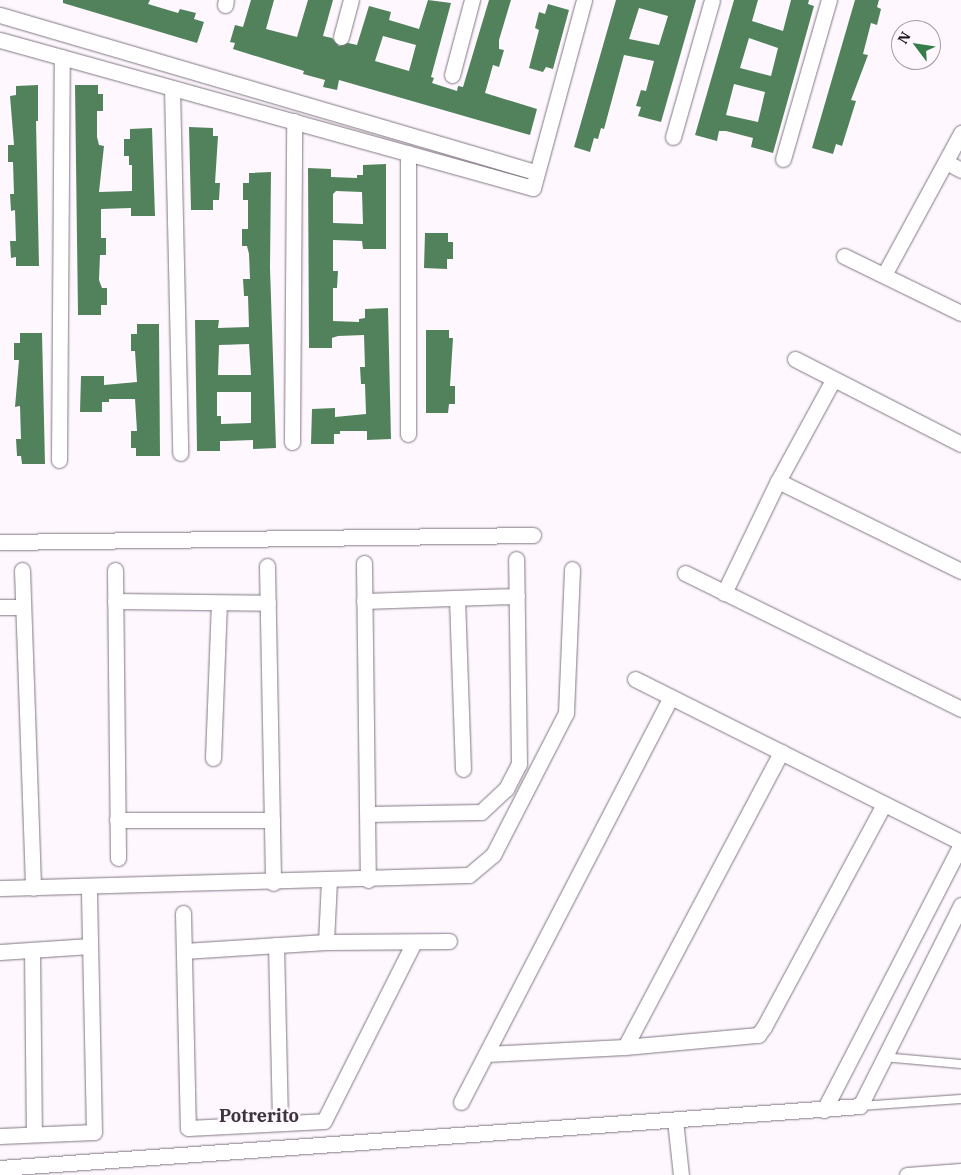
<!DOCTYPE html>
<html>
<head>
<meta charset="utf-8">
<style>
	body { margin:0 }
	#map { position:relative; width:961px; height:1175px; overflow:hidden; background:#fef8fe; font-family:"IBM Plex Serif",serif }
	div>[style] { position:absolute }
	.building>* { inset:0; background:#51825c }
	.roads { filter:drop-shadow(0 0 1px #827683) drop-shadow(0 0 1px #827683) }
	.service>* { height:8px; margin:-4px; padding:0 4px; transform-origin:4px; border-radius:4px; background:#fff }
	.minor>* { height:15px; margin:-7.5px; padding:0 7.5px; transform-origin:7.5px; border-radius:7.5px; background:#fff }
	span { translate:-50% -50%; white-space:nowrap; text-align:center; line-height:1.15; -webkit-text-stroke:4.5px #fef8fe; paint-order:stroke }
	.district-label { font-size:18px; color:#3e343f; font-weight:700 }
	.north { position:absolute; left:891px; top:20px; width:50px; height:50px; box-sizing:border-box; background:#fef8fe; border:1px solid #a39ea3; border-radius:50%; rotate:301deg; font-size:14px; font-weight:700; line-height:20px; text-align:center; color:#1b161b }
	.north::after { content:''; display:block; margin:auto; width:18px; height:22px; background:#347c49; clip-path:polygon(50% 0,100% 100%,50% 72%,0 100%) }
</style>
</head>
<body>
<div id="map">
	<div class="building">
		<div style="clip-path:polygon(63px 0,150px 0,148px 4px,178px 13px,180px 9px,196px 13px,194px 19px,204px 22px,197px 43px,63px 3px)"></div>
		<div style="clip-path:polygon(evenodd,251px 0,274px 0,266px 29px,297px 37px,308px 0,333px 0,323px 36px,332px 38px,339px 46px,348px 43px,357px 45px,369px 6px,391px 12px,389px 20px,419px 29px,428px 0,451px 3px,431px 77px,434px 78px,432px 83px,457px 91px,458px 86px,463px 87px,489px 0,511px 0,499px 40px,499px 49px,504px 50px,499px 67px,493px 65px,485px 93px,537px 109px,530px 135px,339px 80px,337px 90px,323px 87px,325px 80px,303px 74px,304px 71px,233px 49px,235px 43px,230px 42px,235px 25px,243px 27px,251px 0,383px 36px,416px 45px,409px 71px,375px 61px,383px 36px)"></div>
		<div style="clip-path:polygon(evenodd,616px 0,696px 0,661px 122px,638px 116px,641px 107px,636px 106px,641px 90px,646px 91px,654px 61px,624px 55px,604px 129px,601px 128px,598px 139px,594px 138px,590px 152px,574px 147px,616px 0,639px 8px,668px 16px,659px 45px,629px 39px,639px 8px)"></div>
		<div style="clip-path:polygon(evenodd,734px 0,758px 0,752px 21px,783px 31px,791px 0,809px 0,808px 4px,814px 6px,773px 153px,751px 147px,753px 138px,726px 131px,719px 131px,717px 141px,695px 135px,734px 0,749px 38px,778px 48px,771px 76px,740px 68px,749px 38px,734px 0,734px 84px,765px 92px,758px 122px,726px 115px,734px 84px)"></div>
		<div style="clip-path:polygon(855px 0,879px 0,877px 7px,881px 9px,877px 25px,871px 23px,863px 54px,868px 55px,851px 100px,856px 101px,842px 146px,836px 144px,833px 154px,812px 148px)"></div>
		<div style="clip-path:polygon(548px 4px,569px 10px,553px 69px,546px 67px,543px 72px,529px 68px,539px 30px,535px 28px,539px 12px,545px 14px)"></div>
		<div style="clip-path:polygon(38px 85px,38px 121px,36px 121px,39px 266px,16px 266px,16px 257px,11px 258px,10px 241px,16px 241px,15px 210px,11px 211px,10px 194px,14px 194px,13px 162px,8px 162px,8px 145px,14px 145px,10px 96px,16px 95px,16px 86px)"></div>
		<div style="clip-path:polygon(75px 85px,98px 85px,98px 94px,103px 94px,103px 111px,97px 111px,97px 137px,99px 145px,104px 146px,99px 192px,132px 191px,132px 165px,129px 165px,129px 156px,124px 156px,124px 139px,130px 139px,130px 129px,152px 128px,155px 216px,131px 216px,131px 208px,101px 209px,101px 238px,106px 238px,106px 255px,100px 255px,99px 280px,102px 288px,107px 288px,107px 305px,101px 305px,101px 315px,78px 315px)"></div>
		<div style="clip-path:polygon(189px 127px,213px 128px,213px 136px,218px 136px,215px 183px,220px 183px,219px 200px,213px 200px,213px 210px,191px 210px)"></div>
		<div style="clip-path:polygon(evenodd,386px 164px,386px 249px,363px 249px,362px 241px,333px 240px,333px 271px,338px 271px,337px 288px,333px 288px,333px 321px,359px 322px,359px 319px,365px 318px,365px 309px,388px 308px,391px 439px,367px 440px,367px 431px,340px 431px,340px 434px,334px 434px,334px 444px,311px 444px,312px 409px,335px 408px,335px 417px,366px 414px,365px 384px,361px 384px,360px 367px,365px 367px,364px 335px,338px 336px,332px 338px,332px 348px,309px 348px,308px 168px,331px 169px,331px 177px,357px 178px,357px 175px,363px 175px,363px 165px,386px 164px,336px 191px,362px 192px,363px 224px,333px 223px,333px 194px,336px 191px)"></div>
		<div style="clip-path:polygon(evenodd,271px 172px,270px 268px,276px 448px,253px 449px,253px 440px,226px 441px,220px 441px,220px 451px,197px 451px,195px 320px,219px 320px,218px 328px,249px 327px,248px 296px,244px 296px,243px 279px,250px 279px,249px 254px,247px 246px,242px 246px,242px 229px,248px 229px,248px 200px,243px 200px,243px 183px,249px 183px,249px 173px,271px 172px,249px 344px,251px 375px,218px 375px,219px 345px,249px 344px,271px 172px,217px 392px,251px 392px,251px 423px,221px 424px,221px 416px,217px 416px,217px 392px)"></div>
		<div style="clip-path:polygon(425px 233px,448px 233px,448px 242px,453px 242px,453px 259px,447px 259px,447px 269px,424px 268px)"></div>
		<div style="clip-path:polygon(137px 324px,159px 324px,160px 456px,136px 456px,136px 448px,131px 448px,131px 431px,137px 431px,135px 399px,109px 399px,109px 402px,102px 402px,102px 412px,80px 412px,81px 376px,104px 376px,104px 385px,137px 382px,135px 351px,131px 351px,131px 334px,137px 334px)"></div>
		<div style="clip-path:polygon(426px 330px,449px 330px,449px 338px,453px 338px,450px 386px,455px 386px,455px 404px,449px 404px,448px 413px,426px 413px)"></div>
		<div style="clip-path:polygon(20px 333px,42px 333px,45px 464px,22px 464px,21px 456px,17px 456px,16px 439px,21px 439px,20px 406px,15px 407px,19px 360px,14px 360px,14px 343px,20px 343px)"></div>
	</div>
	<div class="roads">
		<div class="service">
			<div style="left:883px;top:1057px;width:78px;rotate:5.1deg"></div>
			<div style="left:860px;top:1106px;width:101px;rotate:-4deg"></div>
		</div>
		<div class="minor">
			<div style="left:225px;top:5px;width:5px;rotate:-79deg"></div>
			<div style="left:0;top:15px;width:558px;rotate:16.35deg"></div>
			<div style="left:341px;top:37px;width:38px;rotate:-75deg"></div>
			<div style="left:0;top:40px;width:553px;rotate:15.52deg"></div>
			<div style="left:533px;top:188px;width:195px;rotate:-74.8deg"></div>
			<div style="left:452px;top:75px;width:78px;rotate:-75.1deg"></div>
			<div style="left:172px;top:88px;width:365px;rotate:88.7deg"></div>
			<div style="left:673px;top:137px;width:142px;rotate:-74.1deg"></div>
			<div style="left:783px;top:159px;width:166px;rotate:-73.9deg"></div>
			<div style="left:946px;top:162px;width:17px;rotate:28deg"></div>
			<div style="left:844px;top:256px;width:130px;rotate:26deg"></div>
			<div style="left:884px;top:275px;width:162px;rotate:-61.5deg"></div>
			<div style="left:795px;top:359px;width:186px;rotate:27.1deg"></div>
			<div style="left:408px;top:434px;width:281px;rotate:-90deg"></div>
			<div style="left:292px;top:442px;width:321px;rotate:-89.6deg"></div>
			<div style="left:59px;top:460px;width:403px;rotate:-89.6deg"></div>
			<div style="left:778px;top:481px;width:204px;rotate:26.2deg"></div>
			<div style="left:0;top:542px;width:533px;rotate:-0.75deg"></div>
			<div style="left:364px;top:563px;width:317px;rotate:89.3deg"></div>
			<div style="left:267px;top:566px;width:317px;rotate:88.9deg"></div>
			<div style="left:22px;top:570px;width:318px;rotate:88deg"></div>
			<div style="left:115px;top:570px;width:288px;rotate:89.4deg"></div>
			<div style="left:685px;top:573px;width:308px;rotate:26.2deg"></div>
			<div style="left:724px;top:593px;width:124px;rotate:-64.3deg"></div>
			<div style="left:778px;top:481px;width:115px;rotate:-61.4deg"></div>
			<div style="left:457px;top:598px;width:171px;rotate:88deg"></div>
			<div style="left:115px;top:601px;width:153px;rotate:0.7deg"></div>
			<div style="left:364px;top:601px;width:153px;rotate:-1.9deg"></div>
			<div style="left:0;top:607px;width:22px"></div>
			<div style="left:635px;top:679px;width:364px;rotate:26.6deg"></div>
			<div style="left:213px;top:758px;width:155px;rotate:-87.8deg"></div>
			<div style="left:368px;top:814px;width:113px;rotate:-1deg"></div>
			<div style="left:481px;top:812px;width:34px;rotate:-43deg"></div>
			<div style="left:506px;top:789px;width:28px;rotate:-63deg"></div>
			<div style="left:519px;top:764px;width:205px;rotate:-90.8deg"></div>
			<div style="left:117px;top:820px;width:155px"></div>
			<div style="left:0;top:888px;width:469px;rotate:-1.6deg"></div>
			<div style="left:469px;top:875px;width:31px;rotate:-40deg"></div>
			<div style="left:493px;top:855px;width:160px;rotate:-62.8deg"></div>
			<div style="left:566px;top:713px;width:144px;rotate:-87.6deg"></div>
			<div style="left:183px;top:913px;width:215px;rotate:88.7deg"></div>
			<div style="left:188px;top:1128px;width:136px;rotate:-2.9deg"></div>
			<div style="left:324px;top:1121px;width:200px;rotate:-63.3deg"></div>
			<div style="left:326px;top:942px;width:61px;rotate:-87.2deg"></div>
			<div style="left:276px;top:945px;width:178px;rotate:88.7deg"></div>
			<div style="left:32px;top:950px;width:184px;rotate:89.4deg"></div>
			<div style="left:184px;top:951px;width:142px;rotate:-3.6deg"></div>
			<div style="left:326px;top:942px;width:123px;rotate:-0.5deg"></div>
			<div style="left:0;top:952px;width:90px;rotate:-3.8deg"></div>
			<div style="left:625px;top:1047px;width:334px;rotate:-62.1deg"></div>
			<div style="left:486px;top:1054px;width:139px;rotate:-2.9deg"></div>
			<div style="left:625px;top:1047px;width:134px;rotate:-5.2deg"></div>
			<div style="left:758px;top:1035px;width:10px;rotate:-53deg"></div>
			<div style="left:764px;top:1027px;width:253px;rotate:-61.7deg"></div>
			<div style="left:461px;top:1102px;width:456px;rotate:-62.6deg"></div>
			<div style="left:824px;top:1110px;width:299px;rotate:-62.7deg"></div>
			<div style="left:675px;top:1120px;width:55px;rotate:83.8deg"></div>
			<div style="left:0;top:1136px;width:94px;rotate:-2.4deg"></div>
			<div style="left:94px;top:1132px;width:244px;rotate:-91.2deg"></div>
			<div style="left:0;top:1168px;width:862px;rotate:-4.12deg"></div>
			<div style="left:860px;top:1106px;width:225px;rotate:-63.3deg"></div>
			<div style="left:907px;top:1175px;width:54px;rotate:-4.2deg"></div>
		</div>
	</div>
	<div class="district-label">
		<span style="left:259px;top:1116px">Potrerito</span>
	</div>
	<div class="north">N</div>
</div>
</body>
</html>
